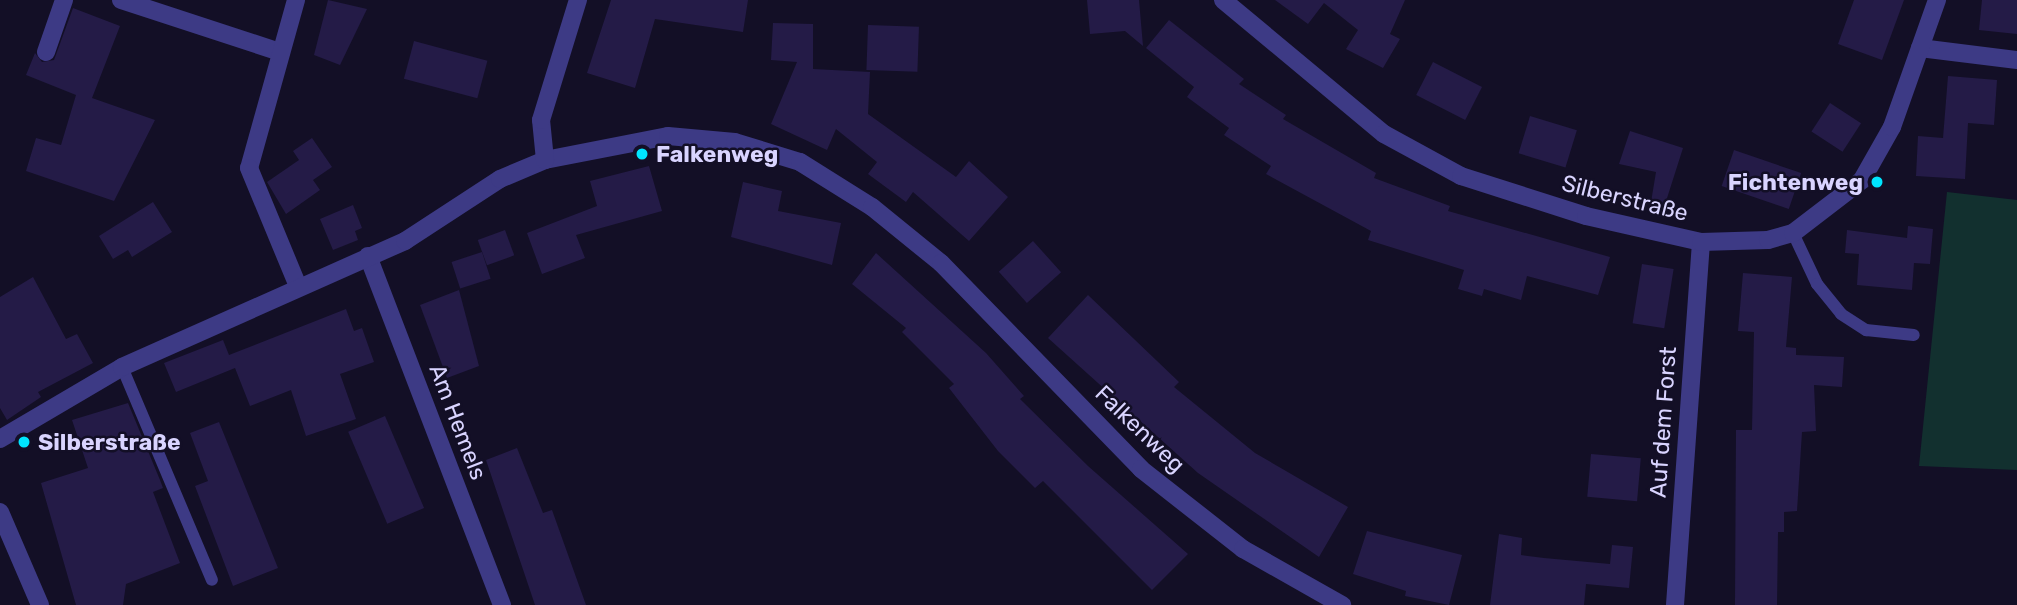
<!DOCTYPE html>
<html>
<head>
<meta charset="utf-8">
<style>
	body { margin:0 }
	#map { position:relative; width:2017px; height:605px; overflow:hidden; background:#130f26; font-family:Rubik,sans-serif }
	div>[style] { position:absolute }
	.green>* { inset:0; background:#12302f }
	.building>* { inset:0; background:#241b47; transform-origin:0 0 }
	.service>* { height:12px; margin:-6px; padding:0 6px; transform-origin:6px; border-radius:6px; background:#3d3a85 }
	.minor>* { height:18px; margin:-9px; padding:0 9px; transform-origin:9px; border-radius:9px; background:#3d3a85 }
	.tertiary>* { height:18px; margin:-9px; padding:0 9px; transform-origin:9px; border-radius:9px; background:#3d3a85 }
	.dots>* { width:19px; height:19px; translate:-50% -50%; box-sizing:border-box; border:4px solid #130f26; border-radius:50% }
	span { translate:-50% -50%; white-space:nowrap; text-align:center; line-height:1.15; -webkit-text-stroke:5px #130f26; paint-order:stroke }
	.poi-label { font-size:23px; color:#d9d4ff; font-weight:700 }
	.left { translate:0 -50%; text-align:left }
	.right { translate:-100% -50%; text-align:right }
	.street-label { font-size:23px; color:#d9d4ff }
</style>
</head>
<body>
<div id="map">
	<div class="green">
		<div style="clip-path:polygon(1947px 192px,2017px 200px,2017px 470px,1919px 466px)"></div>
	</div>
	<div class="building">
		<div style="clip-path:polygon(328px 0,367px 9px,340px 65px,314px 55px)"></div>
		<div style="clip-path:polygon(611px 0,748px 0,743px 32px,655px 19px,635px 88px,587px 73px)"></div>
		<div style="clip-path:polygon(1087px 0,1139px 0,1143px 46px,1125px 31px,1090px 34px)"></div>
		<div style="clip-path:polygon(1275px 0,1405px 0,1390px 34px,1400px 39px,1383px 68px,1346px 49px,1358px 30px,1324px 3px,1308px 24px)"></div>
		<div style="clip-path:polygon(1854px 0,1904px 0,1882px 60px,1838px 44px)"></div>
		<div style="clip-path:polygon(1982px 0,2017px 0,2017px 34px,1979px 30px)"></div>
		<div style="clip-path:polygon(73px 8px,120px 26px,92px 98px,155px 120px,114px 201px,26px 171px,36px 138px,61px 145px,76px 95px,26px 75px,35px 53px,42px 62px,54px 60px)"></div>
		<div style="clip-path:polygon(1169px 20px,1244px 79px,1239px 84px,1286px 115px,1283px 119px,1376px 173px,1374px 178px,1450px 206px,1448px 211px,1610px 257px,1598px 295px,1527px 276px,1521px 300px,1484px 289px,1482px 296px,1458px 289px,1464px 270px,1368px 240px,1371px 231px,1266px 174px,1271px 166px,1224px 135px,1229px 128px,1187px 97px,1194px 87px,1146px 48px)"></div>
		<div style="clip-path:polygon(773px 23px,813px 24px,813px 69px,870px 72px,868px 114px,956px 177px,969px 161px,1008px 197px,969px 241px,913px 192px,906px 202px,868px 174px,877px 162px,836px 129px,827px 150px,771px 124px,797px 62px,771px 60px)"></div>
		<div style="left:868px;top:25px;width:51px;height:45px;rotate:2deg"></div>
		<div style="left:414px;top:41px;width:76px;height:39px;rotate:15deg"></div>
		<div style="left:1433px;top:62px;width:55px;height:37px;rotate:27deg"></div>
		<div style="clip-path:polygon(1948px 76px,1997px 80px,1994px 125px,1968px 123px,1965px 179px,1916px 176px,1918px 136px,1943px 138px)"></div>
		<div style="left:1830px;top:103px;width:37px;height:34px;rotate:33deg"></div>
		<div style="left:1530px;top:116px;width:49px;height:39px;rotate:17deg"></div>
		<div style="clip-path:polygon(1630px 131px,1683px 148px,1661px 217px,1649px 214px,1656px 172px,1619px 164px)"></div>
		<div style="clip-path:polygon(312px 138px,332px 167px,313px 180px,320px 190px,286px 214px,267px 182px,299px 160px,293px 151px)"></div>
		<div style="left:1734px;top:150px;width:71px;height:38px;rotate:19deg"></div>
		<div style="clip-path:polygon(649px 166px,662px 211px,576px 235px,585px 258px,542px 274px,527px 233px,597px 206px,590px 181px)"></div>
		<div style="clip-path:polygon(743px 182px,782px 191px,778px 211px,841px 223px,832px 265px,731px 237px)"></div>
		<div style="clip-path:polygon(153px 202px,172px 232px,132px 257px,128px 250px,113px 259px,99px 236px)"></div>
		<div style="clip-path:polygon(353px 205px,362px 228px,355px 231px,358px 240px,333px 250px,320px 219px)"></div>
		<div style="clip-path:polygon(1908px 226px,1933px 229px,1930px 264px,1914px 263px,1912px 290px,1857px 285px,1859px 254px,1845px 253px,1847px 230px,1907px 238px)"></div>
		<div style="left:505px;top:230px;width:27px;height:29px;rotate:70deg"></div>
		<div style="left:1033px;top:241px;width:42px;height:46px;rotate:48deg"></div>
		<div style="left:482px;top:252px;width:28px;height:32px;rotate:72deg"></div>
		<div style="clip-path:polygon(876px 253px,986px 353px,1024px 396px,1020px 399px,1088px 466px,1188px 554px,1152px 590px,1043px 481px,1035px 488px,998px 451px,949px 388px,954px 384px,902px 332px,906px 328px,852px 284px)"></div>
		<div style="left:1642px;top:264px;width:32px;height:60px;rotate:9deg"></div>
		<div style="clip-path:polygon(1743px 273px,1792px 277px,1786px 347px,1796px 348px,1796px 355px,1844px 357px,1842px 387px,1814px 385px,1816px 431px,1802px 432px,1797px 511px,1784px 512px,1784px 532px,1778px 532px,1777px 605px,1735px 605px,1736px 430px,1752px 430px,1754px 332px,1738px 331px)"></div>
		<div style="clip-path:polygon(33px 277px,66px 339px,77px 334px,93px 363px,38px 392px,41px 397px,7px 420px,0 408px,0 297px)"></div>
		<div style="clip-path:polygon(459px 290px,479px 366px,447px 378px,420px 305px)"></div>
		<div style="clip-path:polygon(1088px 295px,1179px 382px,1174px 387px,1255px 453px,1348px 507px,1319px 557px,1198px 473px,1048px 338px)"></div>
		<div style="clip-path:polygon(346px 309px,354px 331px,362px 328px,374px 362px,340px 374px,356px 419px,306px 436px,291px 390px,250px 406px,235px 368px,176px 392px,164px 363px,223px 340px,229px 355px)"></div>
		<div style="clip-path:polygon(128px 403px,160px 480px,163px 488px,153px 492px,180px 563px,126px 584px,123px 605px,76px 605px,41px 483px,88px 468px,72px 420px)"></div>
		<div style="left:385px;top:416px;width:100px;height:40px;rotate:67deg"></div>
		<div style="clip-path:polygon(219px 422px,278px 568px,233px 586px,195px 486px,208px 481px,190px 433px)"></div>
		<div style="clip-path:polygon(517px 448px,543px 513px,552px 510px,586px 605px,535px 605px,486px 460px)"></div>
		<div style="left:1591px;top:454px;width:50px;height:43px;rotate:5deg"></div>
		<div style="clip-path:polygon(1367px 531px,1462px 555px,1449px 605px,1405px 596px,1406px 591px,1353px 574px)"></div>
		<div style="clip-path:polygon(1499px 534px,1522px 538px,1521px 555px,1544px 558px,1610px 564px,1612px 545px,1633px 547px,1629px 588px,1586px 584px,1584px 605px,1490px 605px)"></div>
	</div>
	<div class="service">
		<div style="left:1793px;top:233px;width:56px;rotate:64.8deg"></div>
		<div style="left:1817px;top:284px;width:38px;rotate:51deg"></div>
		<div style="left:1841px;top:314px;width:30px;rotate:33deg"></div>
		<div style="left:1866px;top:330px;width:48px;rotate:5.9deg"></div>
		<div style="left:122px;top:367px;width:231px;rotate:67.1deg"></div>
	</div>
	<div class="minor">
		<div style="left:121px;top:0;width:164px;rotate:18.1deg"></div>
		<div style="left:296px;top:0;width:174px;rotate:105.6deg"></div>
		<div style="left:249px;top:168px;width:126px;rotate:67.5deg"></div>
		<div style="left:1920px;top:48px;width:98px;rotate:7.1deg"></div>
		<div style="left:46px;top:52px;width:55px;rotate:-70.9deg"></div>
		<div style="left:545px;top:160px;width:125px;rotate:-11deg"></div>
		<div style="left:668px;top:136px;width:67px;rotate:5.1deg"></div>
		<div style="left:735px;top:142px;width:68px;rotate:17.1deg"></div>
		<div style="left:800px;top:162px;width:85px;rotate:32deg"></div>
		<div style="left:872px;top:207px;width:89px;rotate:39.1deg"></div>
		<div style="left:941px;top:263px;width:287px;rotate:45.8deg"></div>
		<div style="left:1141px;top:469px;width:130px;rotate:38.1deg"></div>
		<div style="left:1243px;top:549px;width:114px;rotate:29.5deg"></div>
		<div style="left:368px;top:256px;width:374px;rotate:69deg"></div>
		<div style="left:1675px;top:605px;width:364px;rotate:-85.9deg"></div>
	</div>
	<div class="tertiary">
		<div style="left:1223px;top:0;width:209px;rotate:39.8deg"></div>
		<div style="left:1384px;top:134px;width:88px;rotate:28.6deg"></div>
		<div style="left:1461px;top:176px;width:131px;rotate:17.7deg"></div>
		<div style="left:1586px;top:216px;width:118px;rotate:12.7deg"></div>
		<div style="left:1701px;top:242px;width:67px;rotate:-1.7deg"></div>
		<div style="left:1768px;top:240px;width:26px;rotate:-16deg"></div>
		<div style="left:1793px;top:233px;width:87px;rotate:-37.5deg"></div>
		<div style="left:1862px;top:180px;width:61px;rotate:-60.5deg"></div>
		<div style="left:1892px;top:127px;width:135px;rotate:-70.5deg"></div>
		<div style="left:0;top:439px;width:142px;rotate:-30.5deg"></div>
		<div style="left:122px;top:367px;width:310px;rotate:-24deg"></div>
		<div style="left:405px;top:241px;width:113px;rotate:-33.1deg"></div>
		<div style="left:500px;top:179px;width:49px;rotate:-22.9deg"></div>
		<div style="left:545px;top:160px;width:40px;rotate:-95.7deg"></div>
		<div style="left:541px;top:120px;width:126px;rotate:-72.9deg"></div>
		<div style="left:0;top:512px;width:101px;rotate:66.7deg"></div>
	</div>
	<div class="dots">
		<div style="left:642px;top:154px;background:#00e5ff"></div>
		<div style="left:1877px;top:182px;background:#00e5ff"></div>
		<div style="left:24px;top:442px;background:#00e5ff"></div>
	</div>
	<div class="poi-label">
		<span class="left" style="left:656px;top:154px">Falkenweg</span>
		<span class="right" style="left:1863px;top:182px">Fichtenweg</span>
		<span class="left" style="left:38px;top:442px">Silberstraße</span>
	</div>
	<div class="street-label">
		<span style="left:1625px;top:198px;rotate:14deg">Silberstraße</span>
		<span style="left:458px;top:422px;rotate:69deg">Am Hemels</span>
		<span style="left:1663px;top:422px;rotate:-86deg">Auf dem Forst</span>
		<span style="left:1140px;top:429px;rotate:44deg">Falkenweg</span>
	</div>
</div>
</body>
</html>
